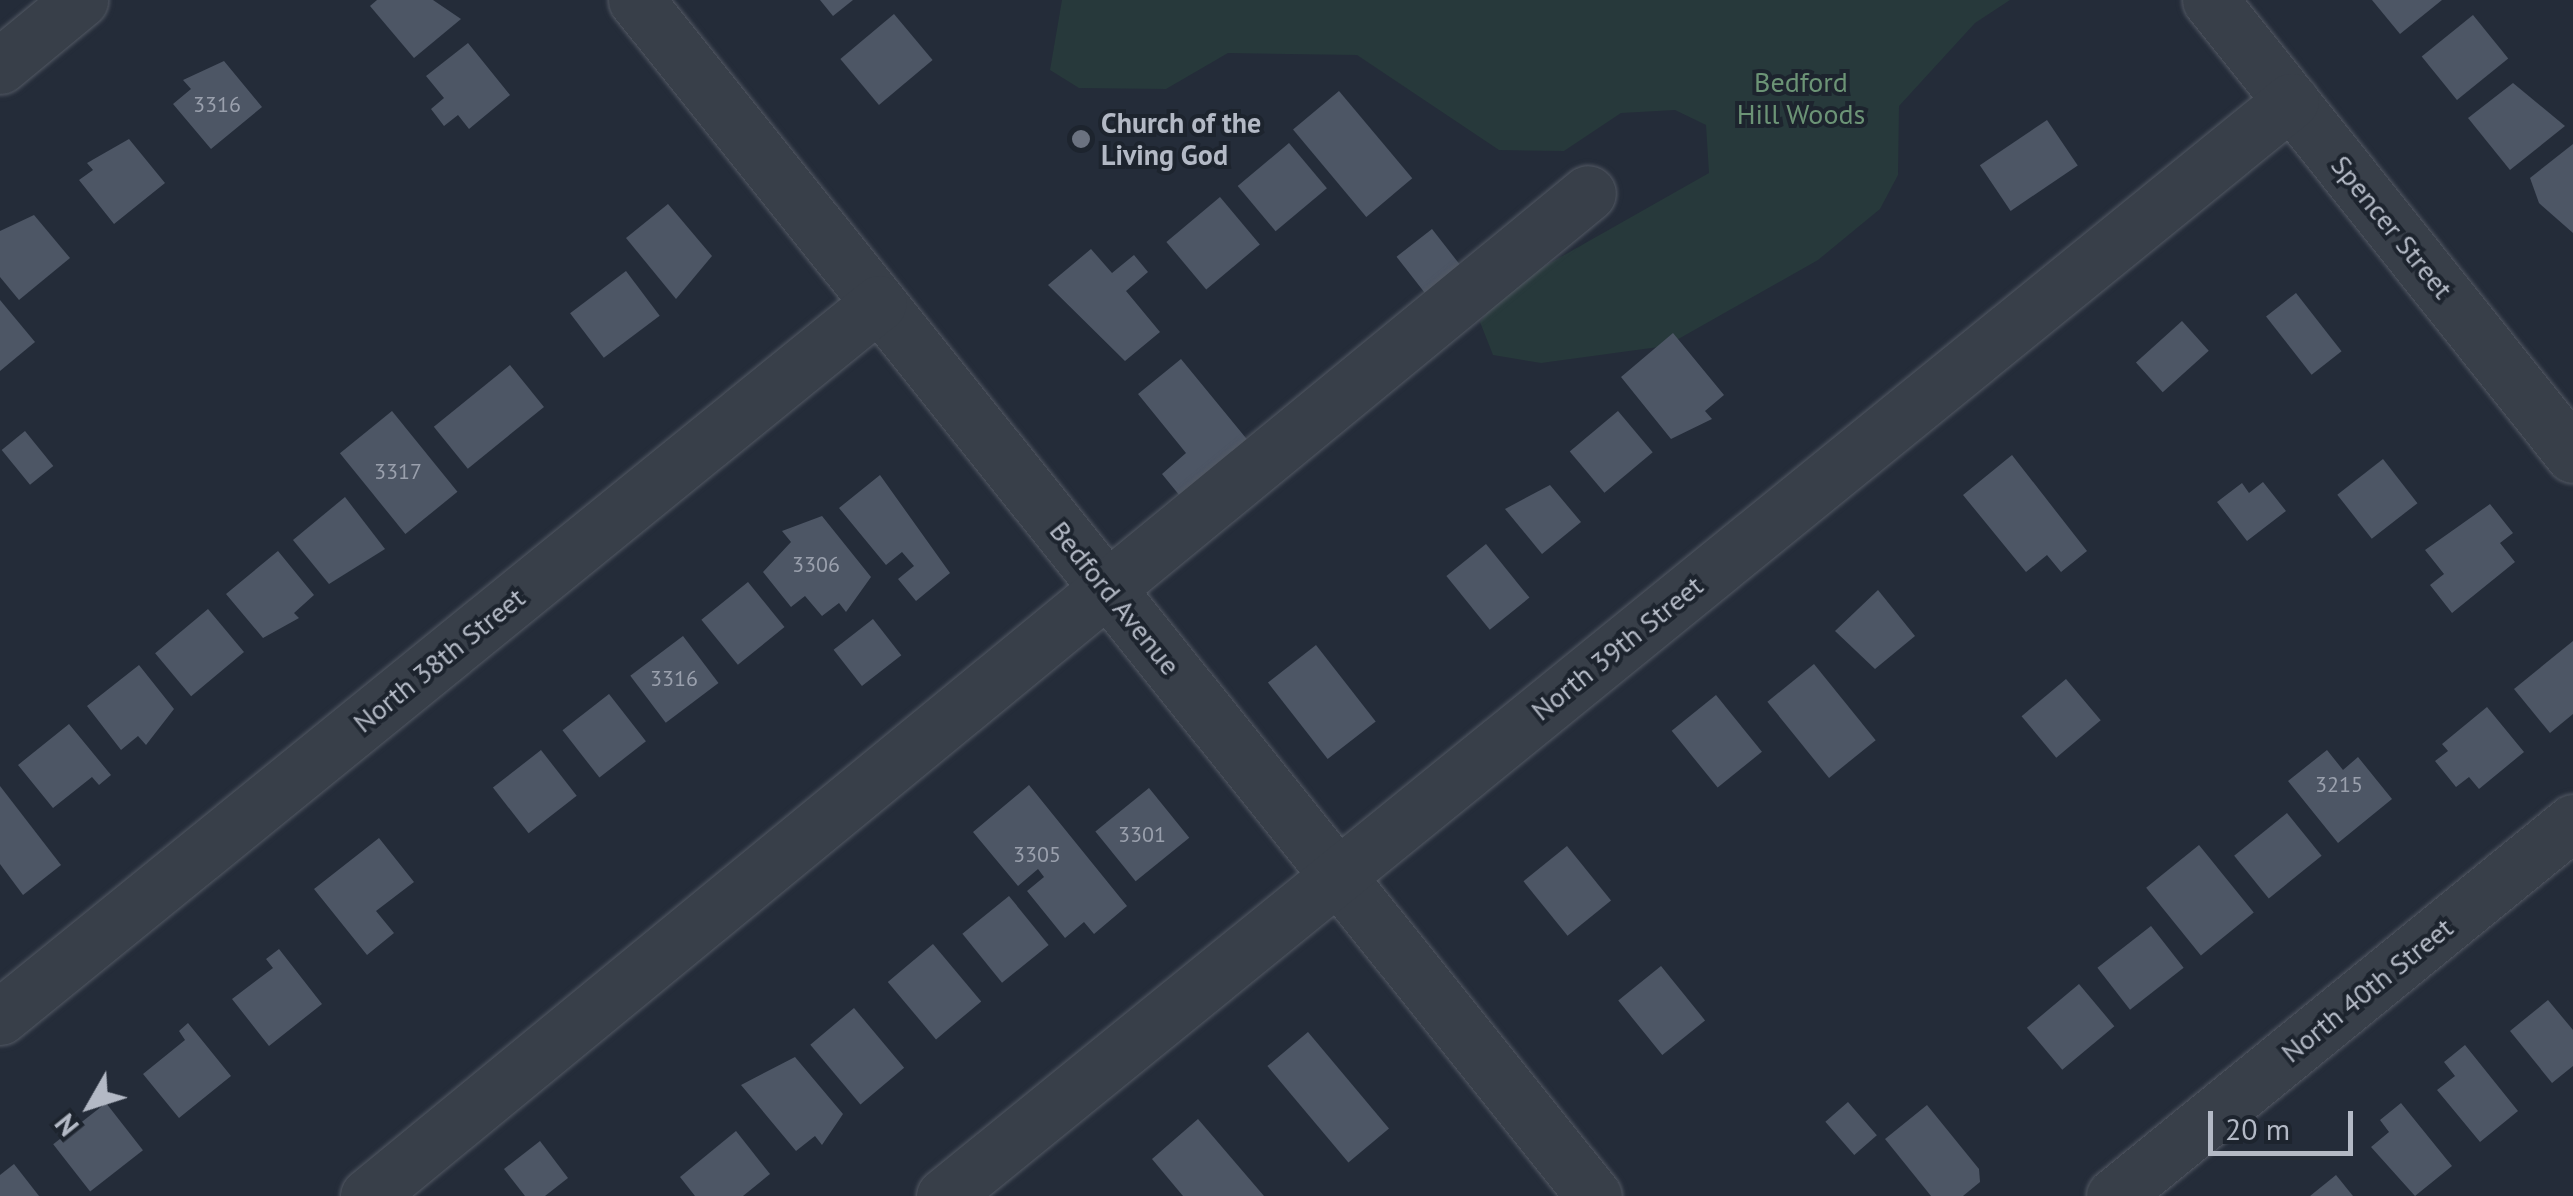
<!DOCTYPE html>
<html>
<head>
<meta charset="utf-8">
<style>
	body { margin:0 }
	#map { position:relative; width:2573px; height:1196px; overflow:hidden; background:#242c39; font-family:"PT Sans",sans-serif }
	div>[style] { position:absolute }
	.green>* { inset:0; background:#27393b }
	.building>* { inset:0; background:#4d5665; transform-origin:0 0 }
	.roads { filter:drop-shadow(0 0 2px #535964) drop-shadow(0 0 2px #535964) }
	.minor>* { height:55px; margin:-27.5px; padding:0 27.5px; transform-origin:27.5px; border-radius:27.5px; background:#383f49 }
	.dots>* { width:28px; height:28px; translate:-50% -50%; box-sizing:border-box; border:5px solid #1d242e; border-radius:50% }
	span { translate:-50% -50%; white-space:nowrap; text-align:center; line-height:1.15; -webkit-text-stroke:8px #1d242e; paint-order:stroke }
	.number-label { font-size:22px; color:#9aa0ad }
	.number-label span { -webkit-text-stroke-width:0 }
	.park-label { font-size:28px; color:#6c9476 }
	.poi-label { font-size:28px; color:#b3b9c5; font-weight:700 }
	.left { translate:0 -50%; text-align:left }
	.street-label { font-size:28px; color:#b3b9c5 }
	.north { position:absolute; left:40px; top:1056px; width:100px; height:100px; -webkit-text-stroke:8px #1d242e; paint-order:stroke; rotate:231deg; font-size:28px; font-weight:700; line-height:40px; text-align:center; color:#b3b9c5 }
	.north::after { content:''; display:block; margin:auto; width:35px; height:45px; background:#b3b9c5; clip-path:polygon(50% 0,100% 100%,50% 72%,0 100%) }
	.scale { position:absolute; left:2208px; top:1111px; width:145px; height:45px; box-sizing:border-box; border:5px solid #b3b9c5; border-top:0; padding-left:12px; font-size:30px; line-height:35px; white-space:nowrap; color:#b3b9c5; -webkit-text-stroke:8px #1d242e; paint-order:stroke }
</style>
</head>
<body>
<div id="map">
	<div class="green">
		<div style="clip-path:polygon(1062px 0,2010px 0,1975px 23px,1899px 106px,1898px 175px,1880px 209px,1818px 260px,1666px 346px,1541px 363px,1493px 355px,1480px 322px,1506px 288px,1709px 173px,1706px 125px,1675px 110px,1621px 113px,1564px 151px,1499px 150px,1357px 55px,1228px 53px,1166px 89px,1079px 88px,1050px 70px)"></div>
	</div>
	<div class="building">
		<div style="clip-path:polygon(377px 0,433px 0,461px 19px,414px 58px,370px 6px)"></div>
		<div style="clip-path:polygon(820px 0,853px 0,833px 16px)"></div>
		<div style="clip-path:polygon(2372px 0,2442px 0,2400px 34px)"></div>
		<div style="left:894px;top:14px;width:60px;height:70px;rotate:50deg"></div>
		<div style="left:2473px;top:15px;width:56px;height:66px;rotate:51deg"></div>
		<div style="clip-path:polygon(468px 43px,510px 95px,469px 129px,458px 115px,444px 126px,431px 109px,444px 98px,426px 76px)"></div>
		<div style="clip-path:polygon(224px 61px,262px 107px,211px 149px,173px 104px,191px 89px,183px 80px)"></div>
		<div style="clip-path:polygon(2513px 83px,2565px 126px,2510px 170px,2468px 118px)"></div>
		<div style="left:1339px;top:91px;width:114px;height:60px;rotate:50deg"></div>
		<div style="left:2047px;top:120px;width:55px;height:81px;rotate:56deg"></div>
		<div style="clip-path:polygon(129px 139px,165px 183px,114px 224px,79px 180px,93px 170px,87px 163px)"></div>
		<div style="left:1289px;top:143px;width:59px;height:67px;rotate:50deg"></div>
		<div style="clip-path:polygon(2573px 144px,2573px 233px,2539px 203px,2530px 178px)"></div>
		<div style="left:1220px;top:197px;width:62px;height:70px;rotate:50deg"></div>
		<div style="clip-path:polygon(668px 204px,712px 256px,676px 299px,626px 238px)"></div>
		<div style="clip-path:polygon(34px 215px,70px 258px,19px 300px,0 277px,0 231px)"></div>
		<div style="left:1432px;top:229px;width:48px;height:45px;rotate:52deg"></div>
		<div style="clip-path:polygon(1091px 249px,1112px 273px,1134px 255px,1148px 272px,1126px 291px,1160px 332px,1125px 361px,1048px 285px)"></div>
		<div style="left:626px;top:271px;width:56px;height:70px;rotate:53deg"></div>
		<div style="left:2296px;top:293px;width:74px;height:38px;rotate:52deg"></div>
		<div style="clip-path:polygon(0 300px,35px 342px,0 371px)"></div>
		<div style="left:2182px;top:321px;width:40px;height:62px;rotate:48deg"></div>
		<div style="clip-path:polygon(1673px 333px,1724px 395px,1705px 411px,1712px 419px,1671px 439px,1621px 377px)"></div>
		<div style="clip-path:polygon(1181px 359px,1250px 443px,1189px 507px,1162px 474px,1186px 453px,1138px 394px)"></div>
		<div style="left:510px;top:365px;width:54px;height:98px;rotate:51deg"></div>
		<div style="left:392px;top:411px;width:104px;height:67px;rotate:51deg"></div>
		<div style="left:1618px;top:411px;width:54px;height:63px;rotate:50deg"></div>
		<div style="left:25px;top:431px;width:45px;height:30px;rotate:51deg"></div>
		<div style="clip-path:polygon(2012px 455px,2087px 551px,2061px 572px,2047px 555px,2026px 572px,1963px 495px)"></div>
		<div style="left:2383px;top:459px;width:56px;height:58px;rotate:52deg"></div>
		<div style="clip-path:polygon(880px 475px,950px 573px,916px 601px,898px 579px,914px 566px,902px 552px,886px 565px,839px 508px)"></div>
		<div style="clip-path:polygon(2263px 482px,2286px 511px,2247px 541px,2217px 502px,2242px 483px,2249px 493px)"></div>
		<div style="clip-path:polygon(1550px 485px,1581px 522px,1542px 554px,1505px 509px)"></div>
		<div style="clip-path:polygon(345px 497px,385px 549px,329px 584px,293px 540px)"></div>
		<div style="clip-path:polygon(2490px 504px,2513px 533px,2500px 543px,2515px 562px,2452px 613px,2430px 585px,2444px 574px,2425px 550px)"></div>
		<div style="clip-path:polygon(822px 516px,871px 577px,846px 612px,839px 603px,822px 616px,805px 596px,791px 607px,763px 572px,791px 542px,782px 531px)"></div>
		<div style="left:1486px;top:544px;width:69px;height:51px;rotate:51deg"></div>
		<div style="clip-path:polygon(278px 551px,314px 595px,294px 613px,299px 618px,263px 638px,226px 594px)"></div>
		<div style="left:748px;top:582px;width:58px;height:60px;rotate:51deg"></div>
		<div style="clip-path:polygon(1878px 590px,1915px 636px,1875px 669px,1835px 631px)"></div>
		<div style="left:208px;top:609px;width:56px;height:69px;rotate:50deg"></div>
		<div style="left:873px;top:619px;width:46px;height:50px;rotate:52deg"></div>
		<div style="left:683px;top:636px;width:59px;height:66px;rotate:53deg"></div>
		<div style="clip-path:polygon(2573px 641px,2573px 714px,2550px 733px,2514px 689px)"></div>
		<div style="left:1316px;top:645px;width:97px;height:61px;rotate:52deg"></div>
		<div style="left:1814px;top:664px;width:98px;height:60px;rotate:51deg"></div>
		<div style="clip-path:polygon(139px 665px,174px 709px,146px 745px,138px 736px,121px 750px,87px 706px)"></div>
		<div style="left:2066px;top:679px;width:54px;height:58px;rotate:50deg"></div>
		<div style="left:609px;top:694px;width:60px;height:59px;rotate:52deg"></div>
		<div style="left:1716px;top:695px;width:73px;height:57px;rotate:51deg"></div>
		<div style="clip-path:polygon(2487px 707px,2524px 752px,2479px 789px,2469px 777px,2456px 787px,2435px 761px,2448px 751px,2442px 744px)"></div>
		<div style="clip-path:polygon(69px 724px,111px 775px,99px 785px,92px 777px,53px 808px,18px 765px)"></div>
		<div style="left:541px;top:750px;width:58px;height:61px;rotate:52deg"></div>
		<div style="clip-path:polygon(2327px 750px,2343px 770px,2358px 757px,2392px 799px,2338px 843px,2288px 781px)"></div>
		<div style="clip-path:polygon(1029px 785px,1127px 906px,1094px 934px,1084px 922px,1065px 938px,1027px 891px,1044px 877px,1038px 869px,1018px 886px,973px 832px)"></div>
		<div style="clip-path:polygon(0 786px,61px 865px,23px 895px,0 864px)"></div>
		<div style="left:1149px;top:788px;width:64px;height:69px;rotate:51deg"></div>
		<div style="left:2287px;top:813px;width:55px;height:68px;rotate:51deg"></div>
		<div style="clip-path:polygon(379px 838px,414px 882px,376px 911px,394px 933px,367px 955px,314px 889px)"></div>
		<div style="left:2199px;top:845px;width:87px;height:68px;rotate:51deg"></div>
		<div style="left:1567px;top:846px;width:70px;height:56px;rotate:51deg"></div>
		<div style="left:1009px;top:896px;width:63px;height:60px;rotate:51deg"></div>
		<div style="left:2151px;top:926px;width:53px;height:68px;rotate:52deg"></div>
		<div style="left:933px;top:944px;width:75px;height:59px;rotate:50deg"></div>
		<div style="clip-path:polygon(279px 949px,322px 1004px,269px 1046px,232px 999px,273px 968px,266px 959px)"></div>
		<div style="left:1661px;top:966px;width:70px;height:55px;rotate:51deg"></div>
		<div style="left:2079px;top:984px;width:55px;height:68px;rotate:50deg"></div>
		<div style="clip-path:polygon(2548px 1000px,2573px 1030px,2573px 1066px,2552px 1083px,2510px 1031px)"></div>
		<div style="left:854px;top:1008px;width:78px;height:57px;rotate:50deg"></div>
		<div style="clip-path:polygon(188px 1023px,231px 1076px,179px 1118px,143px 1074px,185px 1040px,179px 1031px)"></div>
		<div style="left:1308px;top:1032px;width:126px;height:53px;rotate:50deg"></div>
		<div style="clip-path:polygon(2465px 1045px,2518px 1111px,2480px 1142px,2437px 1090px,2455px 1076px,2444px 1062px)"></div>
		<div style="clip-path:polygon(795px 1057px,843px 1114px,822px 1145px,815px 1136px,796px 1151px,741px 1085px)"></div>
		<div style="left:1848px;top:1102px;width:44px;height:30px;rotate:49deg"></div>
		<div style="left:106px;top:1103px;width:60px;height:67px;rotate:52deg"></div>
		<div style="clip-path:polygon(2401px 1103px,2452px 1166px,2415px 1196px,2371px 1147px,2389px 1132px,2380px 1120px)"></div>
		<div style="clip-path:polygon(1927px 1105px,1979px 1169px,1980px 1182px,1963px 1196px,1931px 1196px,1885px 1139px)"></div>
		<div style="clip-path:polygon(1198px 1119px,1264px 1196px,1183px 1196px,1152px 1159px)"></div>
		<div style="clip-path:polygon(736px 1131px,770px 1174px,743px 1196px,695px 1196px,680px 1177px)"></div>
		<div style="clip-path:polygon(540px 1141px,568px 1178px,545px 1196px,525px 1196px,504px 1169px)"></div>
		<div style="clip-path:polygon(14px 1164px,39px 1196px,0 1196px,0 1175px)"></div>
		<div style="clip-path:polygon(2336px 1175px,2353px 1196px,2310px 1196px)"></div>
	</div>
	<div class="roads">
		<div class="minor">
			<div style="left:636px;top:0;width:1532px;rotate:51.31deg"></div>
			<div style="left:2210px;top:0;width:582px;rotate:51.42deg"></div>
			<div style="left:0;top:66px;width:104px;rotate:-39.5deg"></div>
			<div style="left:0;top:1017px;width:1132px;rotate:-39.09deg"></div>
			<div style="left:368px;top:1196px;width:1579px;rotate:-39.42deg"></div>
			<div style="left:944px;top:1196px;width:1736px;rotate:-39.11deg"></div>
			<div style="left:2114px;top:1196px;width:592px;rotate:-39.17deg"></div>
		</div>
	</div>
	<div class="dots">
		<div style="left:1081px;top:139px;background:#6b7280"></div>
	</div>
	<div class="number-label">
		<span style="left:217px;top:105px">3316</span>
		<span style="left:398px;top:472px">3317</span>
		<span style="left:816px;top:565px">3306</span>
		<span style="left:674px;top:679px">3316</span>
		<span style="left:2339px;top:785px">3215</span>
		<span style="left:1142px;top:835px">3301</span>
		<span style="left:1037px;top:855px">3305</span>
	</div>
	<div class="park-label">
		<span style="left:1801px;top:98px">Bedford<br>Hill Woods</span>
	</div>
	<div class="poi-label">
		<span class="left" style="left:1101px;top:139px">Church of the<br>Living God</span>
	</div>
	<div class="street-label">
		<span style="left:2392px;top:227px;rotate:51deg">Spencer Street</span>
		<span style="left:1115px;top:598px;rotate:51deg">Bedford Avenue</span>
		<span style="left:1617px;top:648px;rotate:-39deg">North 39th Street</span>
		<span style="left:439px;top:660px;rotate:-39deg">North 38th Street</span>
		<span style="left:2367px;top:990px;rotate:-39deg">North 40th Street</span>
	</div>
	<div class="north">N</div>
	<div class="scale">20 m</div>
</div>
</body>
</html>
